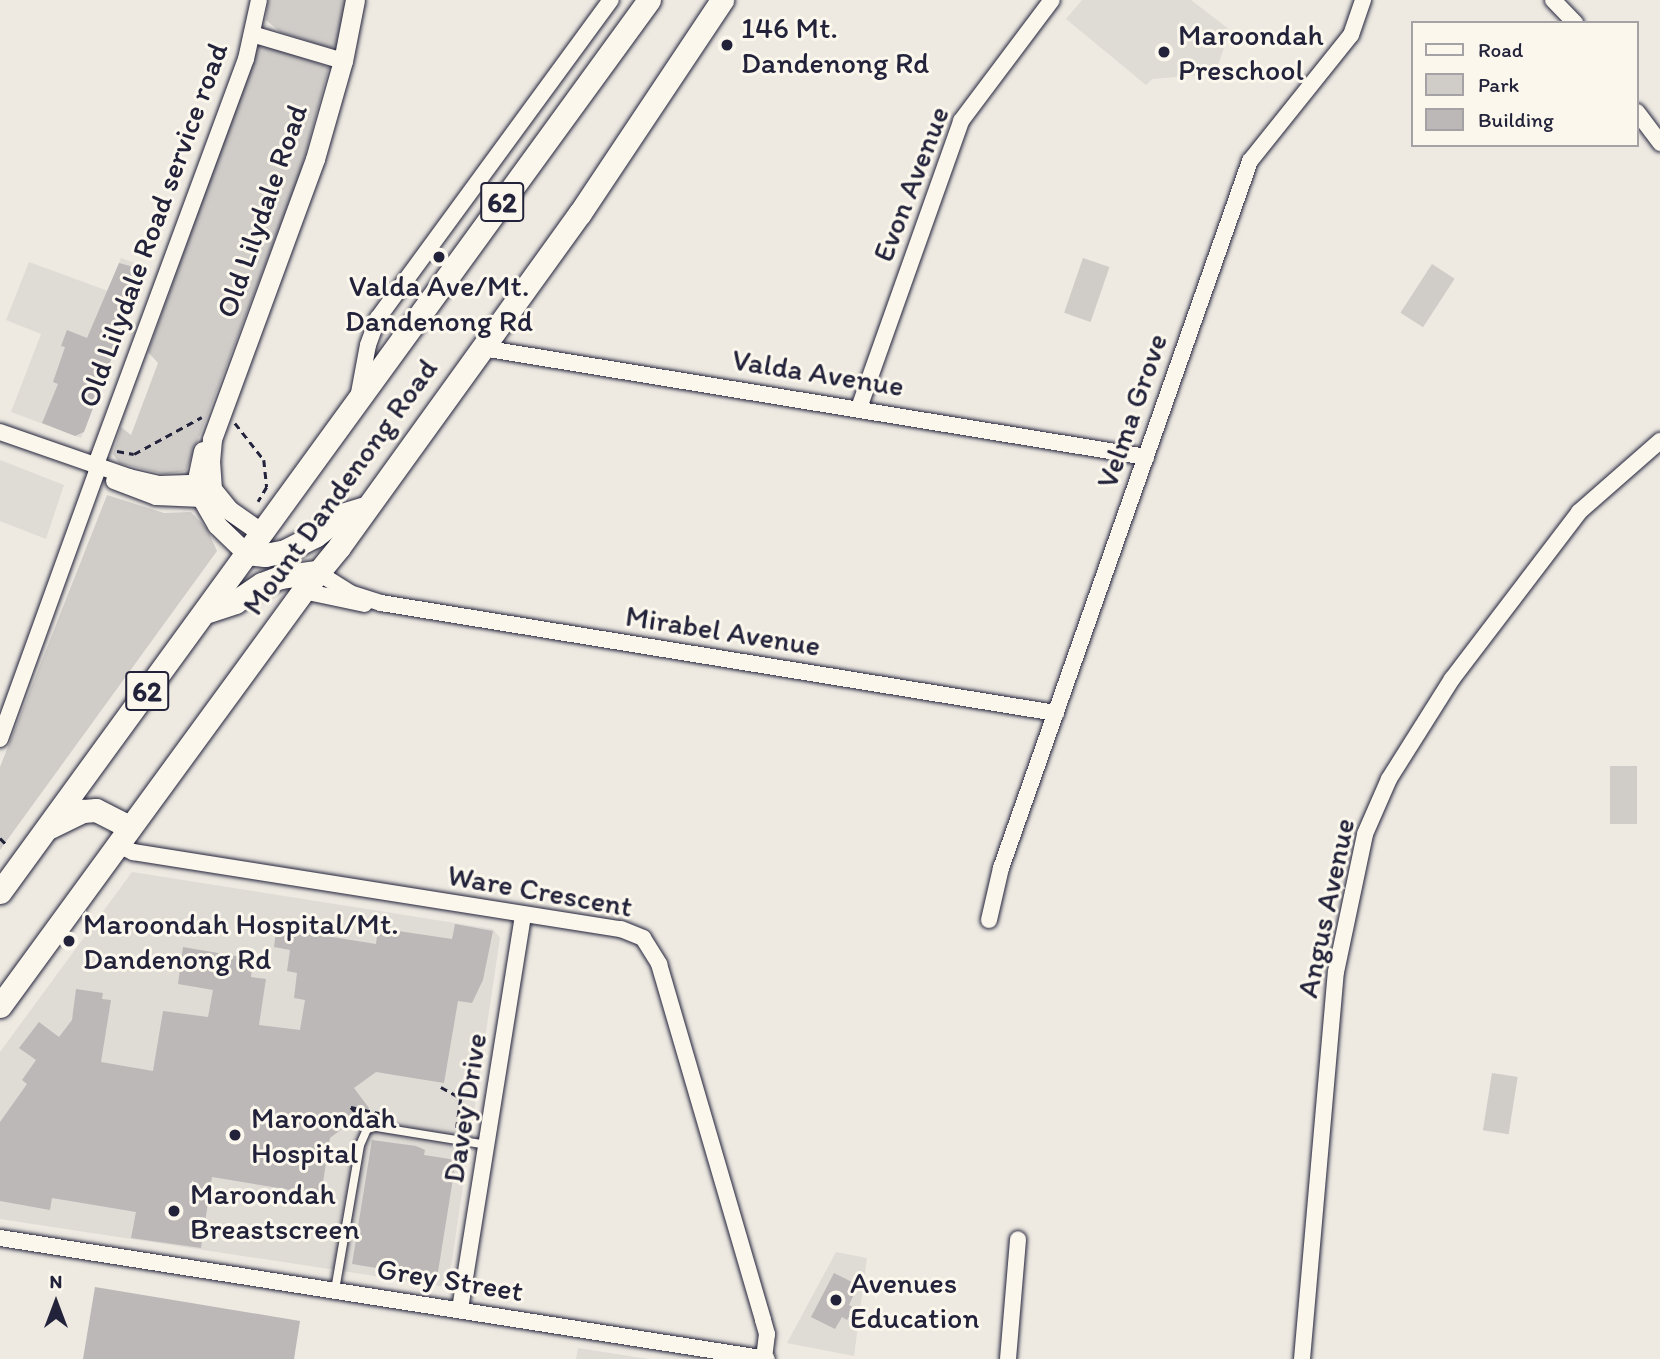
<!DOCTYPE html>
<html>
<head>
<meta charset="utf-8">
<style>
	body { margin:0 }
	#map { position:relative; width:1660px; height:1359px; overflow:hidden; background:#eeeae2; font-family:Itim,sans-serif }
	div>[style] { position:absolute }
	.built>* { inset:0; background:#dfdbd5 }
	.green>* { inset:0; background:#d0cdc9; transform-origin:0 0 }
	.building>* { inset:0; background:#bcb8b8 }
	.path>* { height:2.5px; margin-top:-1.25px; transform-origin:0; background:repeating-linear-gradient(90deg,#22223b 0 7px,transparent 0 12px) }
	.roads { filter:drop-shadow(0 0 2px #22223b) drop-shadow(0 0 2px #22223b) }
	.service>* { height:8px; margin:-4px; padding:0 4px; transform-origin:4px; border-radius:4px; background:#fbf7ec }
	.minor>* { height:16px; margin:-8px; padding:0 8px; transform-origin:8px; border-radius:8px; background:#fbf7ec }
	.tertiary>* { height:19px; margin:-9.5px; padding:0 9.5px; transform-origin:9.5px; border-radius:9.5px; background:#fbf7ec }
	.primary>* { height:23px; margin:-11.5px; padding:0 11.5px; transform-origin:11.5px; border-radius:11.5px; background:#fbf7ec }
	.path-bridge>* { height:2.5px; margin-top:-1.25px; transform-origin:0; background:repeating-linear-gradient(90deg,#22223b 0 7px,transparent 0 12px) }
	.dots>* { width:19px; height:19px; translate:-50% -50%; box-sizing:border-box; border:4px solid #fbf7ec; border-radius:50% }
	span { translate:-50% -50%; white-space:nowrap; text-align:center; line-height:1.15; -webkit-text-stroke:6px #fbf7ec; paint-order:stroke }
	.shield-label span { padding:2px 5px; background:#fbf7ec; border:2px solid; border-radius:5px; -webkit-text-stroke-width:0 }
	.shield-label { font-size:28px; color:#22223b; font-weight:700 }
	.poi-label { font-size:30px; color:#22223b }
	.left { translate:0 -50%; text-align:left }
	.street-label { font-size:30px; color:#22223b }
	.legend { position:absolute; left:1411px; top:21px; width:228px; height:126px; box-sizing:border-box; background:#fbf7ec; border:2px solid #a4a2a5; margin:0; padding:9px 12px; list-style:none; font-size:21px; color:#22223b }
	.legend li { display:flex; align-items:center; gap:14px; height:35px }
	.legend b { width:35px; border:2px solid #a4a2a5 }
	.north { position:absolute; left:21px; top:1268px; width:70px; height:70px; -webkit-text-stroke:5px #fbf7ec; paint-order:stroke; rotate:0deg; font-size:19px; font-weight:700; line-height:28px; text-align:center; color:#22223b }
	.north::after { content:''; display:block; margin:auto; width:24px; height:32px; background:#22223b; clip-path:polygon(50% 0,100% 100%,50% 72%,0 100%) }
</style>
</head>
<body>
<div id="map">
	<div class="built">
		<div style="clip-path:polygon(1082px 0,1191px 0,1230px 30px,1215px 74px,1152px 79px,1146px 85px,1066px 19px)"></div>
		<div style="clip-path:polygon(121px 258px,146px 267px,81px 438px,11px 412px,41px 334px,6px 320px,29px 262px,108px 291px)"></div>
		<div style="clip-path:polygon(0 460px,64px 485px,46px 539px,0 521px)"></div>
		<div style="clip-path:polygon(132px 872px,493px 929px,500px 938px,449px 1280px,441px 1286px,0 1219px,0 1052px)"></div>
		<div style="clip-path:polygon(836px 1252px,867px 1258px,854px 1356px,787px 1343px)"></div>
		<div style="clip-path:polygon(578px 1348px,648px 1359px,576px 1359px)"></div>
	</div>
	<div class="green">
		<div style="clip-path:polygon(268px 0,347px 0,339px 44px,331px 48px,280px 32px,266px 20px)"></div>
		<div style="clip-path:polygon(259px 43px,329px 67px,300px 174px,186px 471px,164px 474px,119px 463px,113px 454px,121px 427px,131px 435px,158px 363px,148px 352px)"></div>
		<div style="left:1083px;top:258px;width:28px;height:58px;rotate:19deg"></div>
		<div style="left:1432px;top:264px;width:27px;height:58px;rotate:33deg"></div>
		<div style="clip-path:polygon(107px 495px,164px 513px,191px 512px,207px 529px,217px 551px,0 850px,0 767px)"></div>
		<div style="left:1610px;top:766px;width:27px;height:58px"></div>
		<div style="left:1492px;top:1073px;width:26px;height:58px;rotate:9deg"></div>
	</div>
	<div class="building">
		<div style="clip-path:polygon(119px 263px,145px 270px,84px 432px,75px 436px,42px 423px,58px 384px,53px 382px,65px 347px,61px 346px,67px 330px,87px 338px)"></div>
		<div style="clip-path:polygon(455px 924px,493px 931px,483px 980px,472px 1003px,458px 1001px,444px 1083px,376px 1072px,354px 1088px,369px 1108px,330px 1138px,321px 1195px,212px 1177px,201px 1248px,131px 1238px,136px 1212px,52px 1198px,50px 1210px,0 1201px,0 1122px,27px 1084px,22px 1080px,36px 1060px,19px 1048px,39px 1022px,59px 1037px,72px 1020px,76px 989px,103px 993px,102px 999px,111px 1000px,101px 1062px,153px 1071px,163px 1011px,208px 1017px,213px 990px,178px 984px,183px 947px,253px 959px,251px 977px,266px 979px,259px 1025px,300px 1030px,305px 1000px,294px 998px,297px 973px,287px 971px,290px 950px,274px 947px,276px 931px,292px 933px,293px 927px,321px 931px,320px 935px,376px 944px,378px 928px,452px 939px)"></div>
		<div style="clip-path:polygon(372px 1140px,416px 1146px,425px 1150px,424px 1155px,456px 1160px,437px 1278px,352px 1264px)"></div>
		<div style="clip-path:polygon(834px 1273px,858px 1285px,849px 1305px,854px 1308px,847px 1320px,842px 1317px,835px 1329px,811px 1317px)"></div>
		<div style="clip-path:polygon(95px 1287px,300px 1321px,294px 1359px,83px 1359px)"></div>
	</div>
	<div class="path">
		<div style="left:235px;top:423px;width:47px;rotate:51.9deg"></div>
		<div style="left:264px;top:460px;width:27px;rotate:84deg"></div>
		<div style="left:267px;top:487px;width:17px;rotate:121deg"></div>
		<div style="left:117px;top:451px;width:17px;rotate:10deg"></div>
		<div style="left:134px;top:454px;width:77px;rotate:-28.6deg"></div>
		<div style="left:0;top:838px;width:11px;rotate:45deg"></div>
		<div style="left:441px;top:1087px;width:23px;rotate:29deg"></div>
		<div style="left:461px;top:1098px;width:30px;rotate:98deg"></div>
		<div style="left:351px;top:1107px;width:13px;rotate:48deg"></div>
		<div style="left:351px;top:1107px;width:39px;rotate:12deg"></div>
		<div style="left:402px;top:1271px;width:6px;rotate:-171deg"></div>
		<div style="left:396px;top:1270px;width:3px;rotate:90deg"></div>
		<div style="left:396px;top:1273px;width:22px"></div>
		<div style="left:402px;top:1283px;width:7px;rotate:-82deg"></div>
	</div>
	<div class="roads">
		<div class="service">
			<div style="left:335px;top:1290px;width:147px;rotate:-80.2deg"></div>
			<div style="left:360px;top:1145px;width:17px;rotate:-66deg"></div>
			<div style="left:367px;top:1129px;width:9px;rotate:-13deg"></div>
			<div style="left:376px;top:1127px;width:112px;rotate:9.2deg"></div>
		</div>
		<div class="minor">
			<div style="left:1553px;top:0;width:32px;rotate:46deg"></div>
			<div style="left:252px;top:34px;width:95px;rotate:16.5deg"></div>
			<div style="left:1637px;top:112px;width:39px;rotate:53deg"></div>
			<div style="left:482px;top:348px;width:673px;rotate:9.32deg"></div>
			<div style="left:359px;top:393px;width:49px;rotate:-79.4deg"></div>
			<div style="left:368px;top:345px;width:29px;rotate:-70deg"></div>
			<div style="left:378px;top:318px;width:394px;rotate:-53.8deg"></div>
			<div style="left:859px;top:408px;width:305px;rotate:-70.4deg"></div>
			<div style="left:961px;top:121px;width:151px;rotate:-53.1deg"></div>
			<div style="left:0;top:432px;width:137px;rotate:19.2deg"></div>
			<div style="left:129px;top:477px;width:32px;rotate:13deg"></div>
			<div style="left:160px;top:484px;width:36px;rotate:-2deg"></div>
			<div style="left:95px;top:467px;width:435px;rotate:-69.7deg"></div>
			<div style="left:246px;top:59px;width:60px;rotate:-77.6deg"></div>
			<div style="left:114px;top:481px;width:45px;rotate:20.9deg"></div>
			<div style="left:156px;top:497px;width:46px;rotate:2.5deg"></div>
			<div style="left:317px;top:572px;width:39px;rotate:32deg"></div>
			<div style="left:350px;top:593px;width:33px;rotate:18deg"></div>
			<div style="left:381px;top:603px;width:684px;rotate:9.26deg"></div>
			<div style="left:303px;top:591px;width:63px;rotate:11.8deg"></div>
			<div style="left:0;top:739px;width:288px;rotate:-70.1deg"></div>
			<div style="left:118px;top:845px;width:17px;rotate:25deg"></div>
			<div style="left:133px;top:852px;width:494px;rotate:9deg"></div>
			<div style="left:621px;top:929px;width:24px;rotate:22deg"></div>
			<div style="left:643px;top:938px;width:31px;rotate:58deg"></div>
			<div style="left:659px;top:964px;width:371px;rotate:73.7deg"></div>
			<div style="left:763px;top:1320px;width:15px;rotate:74deg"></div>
			<div style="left:767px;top:1334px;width:25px;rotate:97deg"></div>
			<div style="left:989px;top:920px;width:53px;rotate:-77deg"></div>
			<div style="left:1001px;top:868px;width:750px;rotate:-70.6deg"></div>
			<div style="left:1250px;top:161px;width:161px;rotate:-51.3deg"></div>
			<div style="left:1351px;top:35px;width:37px;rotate:-71deg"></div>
			<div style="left:0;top:1238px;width:776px;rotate:8.96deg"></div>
			<div style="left:460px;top:1309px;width:399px;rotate:-80.9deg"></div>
			<div style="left:1008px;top:1359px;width:120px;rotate:-85.2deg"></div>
			<div style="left:1302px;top:1359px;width:388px;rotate:-85deg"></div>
			<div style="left:1336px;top:972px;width:141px;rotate:-78.1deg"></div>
			<div style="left:1365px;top:834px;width:60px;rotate:-66.4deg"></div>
			<div style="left:1389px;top:779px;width:118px;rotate:-57.8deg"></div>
			<div style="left:1452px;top:679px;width:210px;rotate:-52.7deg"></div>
			<div style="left:1579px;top:512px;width:108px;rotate:-41.2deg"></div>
		</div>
		<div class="tertiary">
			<div style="left:203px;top:451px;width:33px;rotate:102deg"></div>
			<div style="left:196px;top:483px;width:17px;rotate:69deg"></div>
			<div style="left:202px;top:499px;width:30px;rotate:60deg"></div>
			<div style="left:217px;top:525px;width:40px;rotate:44deg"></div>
			<div style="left:262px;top:533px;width:40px;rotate:-145.1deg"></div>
			<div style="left:229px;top:510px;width:27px;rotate:-129deg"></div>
			<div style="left:212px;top:489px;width:27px;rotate:-94deg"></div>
			<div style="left:210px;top:462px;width:23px;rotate:-85deg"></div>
			<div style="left:212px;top:439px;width:298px;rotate:-69.8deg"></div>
			<div style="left:315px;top:159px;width:102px;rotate:-74.1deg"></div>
			<div style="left:343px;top:61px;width:62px;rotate:-78.9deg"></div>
		</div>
		<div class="primary">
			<div style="left:246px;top:553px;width:19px;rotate:6deg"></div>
			<div style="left:265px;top:555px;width:20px;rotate:-11deg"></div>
			<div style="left:285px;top:551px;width:34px;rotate:-27deg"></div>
			<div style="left:315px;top:536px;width:34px;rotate:-38deg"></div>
			<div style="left:342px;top:515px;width:24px;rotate:-17deg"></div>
			<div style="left:205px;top:612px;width:32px;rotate:-18deg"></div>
			<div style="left:235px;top:602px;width:32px;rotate:-34deg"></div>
			<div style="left:262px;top:584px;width:19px;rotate:-21deg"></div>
			<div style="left:280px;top:577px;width:37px;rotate:-8deg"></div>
			<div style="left:50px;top:827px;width:37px;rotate:-26deg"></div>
			<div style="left:83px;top:811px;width:13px;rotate:-4deg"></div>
			<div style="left:96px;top:810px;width:38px;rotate:27deg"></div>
			<div style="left:0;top:892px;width:1103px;rotate:-53.96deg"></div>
			<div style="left:0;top:1006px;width:514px;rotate:-53.87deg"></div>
			<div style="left:303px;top:591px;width:57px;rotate:-50.7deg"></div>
			<div style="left:339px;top:547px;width:412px;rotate:-54.2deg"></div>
			<div style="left:580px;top:213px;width:256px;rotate:-56.3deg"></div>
		</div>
	</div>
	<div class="path-bridge">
		<div style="left:402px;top:1271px;width:5px;rotate:79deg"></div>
	</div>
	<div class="dots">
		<div style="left:727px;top:45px;background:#22223b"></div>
		<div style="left:1164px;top:52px;background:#22223b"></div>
		<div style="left:439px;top:257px;background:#22223b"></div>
		<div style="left:69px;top:941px;background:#22223b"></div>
		<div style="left:235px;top:1135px;background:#22223b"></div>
		<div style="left:174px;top:1211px;background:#22223b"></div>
		<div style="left:836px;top:1300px;background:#22223b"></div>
	</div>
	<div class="shield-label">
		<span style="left:502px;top:202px">62</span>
		<span style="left:147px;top:691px">62</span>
	</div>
	<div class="poi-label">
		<span class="left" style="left:741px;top:45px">146 Mt.<br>Dandenong Rd</span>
		<span class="left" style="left:1178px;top:52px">Maroondah<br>Preschool</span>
		<span style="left:439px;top:303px">Valda Ave/Mt.<br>Dandenong Rd</span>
		<span class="left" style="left:83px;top:941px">Maroondah Hospital/Mt.<br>Dandenong Rd</span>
		<span class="left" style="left:251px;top:1135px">Maroondah<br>Hospital</span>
		<span class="left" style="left:190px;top:1211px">Maroondah<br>Breastscreen</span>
		<span class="left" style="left:850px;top:1300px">Avenues<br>Education</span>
	</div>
	<div class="street-label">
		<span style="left:911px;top:184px;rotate:-69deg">Evon Avenue</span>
		<span style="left:262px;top:211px;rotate:-71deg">Old Lilydale Road</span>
		<span style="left:153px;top:225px;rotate:-70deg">Old Lilydale Road service road</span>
		<span style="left:818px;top:373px;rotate:9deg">Valda Avenue</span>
		<span style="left:1132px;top:411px;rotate:-71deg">Velma Grove</span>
		<span style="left:340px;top:487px;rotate:-54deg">Mount Dandenong Road</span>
		<span style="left:723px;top:631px;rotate:9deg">Mirabel Avenue</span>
		<span style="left:540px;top:891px;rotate:10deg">Ware Crescent</span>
		<span style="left:1326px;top:908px;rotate:-78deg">Angus Avenue</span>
		<span style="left:465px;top:1108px;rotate:-81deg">Davey Drive</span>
		<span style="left:450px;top:1280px;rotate:9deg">Grey Street</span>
	</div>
	<ul class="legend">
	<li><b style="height:9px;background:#fbf7ec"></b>Road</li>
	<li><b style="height:19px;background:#d0cdc9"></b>Park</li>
	<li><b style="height:19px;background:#bcb8b8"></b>Building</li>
	</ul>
	<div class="north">N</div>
</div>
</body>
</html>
